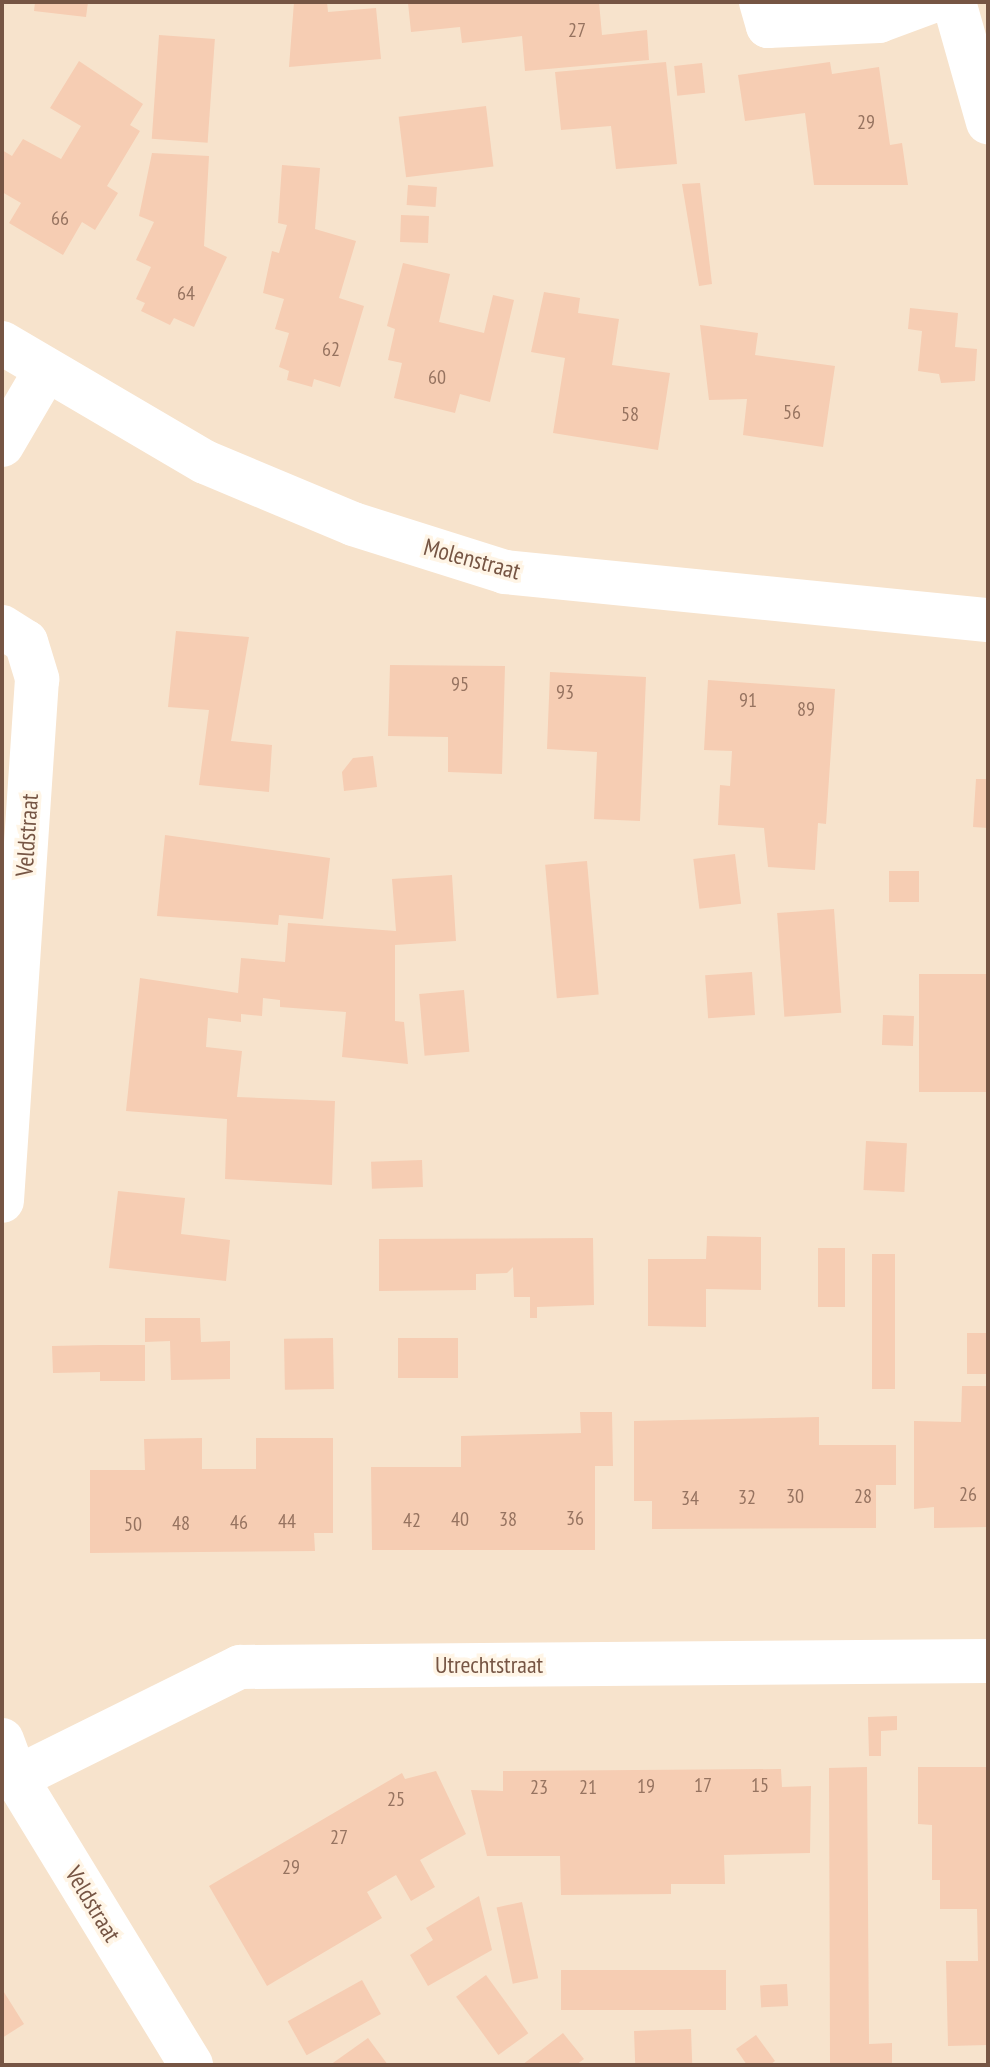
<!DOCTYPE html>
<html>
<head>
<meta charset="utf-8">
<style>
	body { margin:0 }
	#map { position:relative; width:990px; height:2067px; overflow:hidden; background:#fef1de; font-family:"PT Sans Narrow",sans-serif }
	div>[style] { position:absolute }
	.residential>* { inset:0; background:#f7e3cc; transform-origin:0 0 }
	.building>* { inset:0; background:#f6cdb3; transform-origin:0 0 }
	.minor>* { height:44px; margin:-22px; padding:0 22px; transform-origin:22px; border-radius:22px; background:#fff }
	span { translate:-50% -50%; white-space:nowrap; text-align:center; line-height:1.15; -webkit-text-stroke:7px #fff5e6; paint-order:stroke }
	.number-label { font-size:20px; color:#967360 }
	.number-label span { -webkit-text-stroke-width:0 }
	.street-label { font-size:24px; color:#765544 }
	.frame { position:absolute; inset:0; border:4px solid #765544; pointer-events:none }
</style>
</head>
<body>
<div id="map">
	<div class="residential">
		<div style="left:2px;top:2px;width:986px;height:2063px"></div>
	</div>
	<div class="building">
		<div style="clip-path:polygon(35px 2px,88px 2px,86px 17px,34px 11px)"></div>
		<div style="clip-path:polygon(294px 2px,327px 2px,328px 12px,376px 8px,381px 59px,289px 67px)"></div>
		<div style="clip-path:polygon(419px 2px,599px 2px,602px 35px,647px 30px,649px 60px,525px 71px,522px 36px,462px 43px,460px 27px,411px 32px,408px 3px)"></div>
		<div style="left:159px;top:35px;width:56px;height:104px;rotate:4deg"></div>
		<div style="clip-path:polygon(79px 61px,143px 104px,130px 125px,140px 131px,107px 186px,118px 193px,95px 230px,82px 222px,63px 255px,9px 223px,21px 203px,2px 192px,2px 150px,12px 156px,23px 139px,61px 159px,81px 126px,50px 108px)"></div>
		<div style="clip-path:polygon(666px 62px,677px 164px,616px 169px,611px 126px,561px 130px,555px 72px)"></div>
		<div style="clip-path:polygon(830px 62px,832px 74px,879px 67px,890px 145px,902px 143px,908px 185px,814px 185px,805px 113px,745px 121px,738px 75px)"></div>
		<div style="left:702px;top:63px;width:30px;height:28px;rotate:84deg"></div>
		<div style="left:486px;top:106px;width:61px;height:88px;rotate:83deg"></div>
		<div style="clip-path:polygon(152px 153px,209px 156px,204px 246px,227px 257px,194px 327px,174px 318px,170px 325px,141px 311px,145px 303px,136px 299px,151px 267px,136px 260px,154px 222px,139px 216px)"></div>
		<div style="clip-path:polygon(282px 165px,320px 168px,315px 229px,356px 241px,339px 298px,364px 306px,340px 387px,314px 379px,312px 387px,287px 380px,289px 371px,279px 367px,289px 333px,275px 329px,284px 299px,263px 293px,272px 251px,279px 253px,287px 225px,278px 223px)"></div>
		<div style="clip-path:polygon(700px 183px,712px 284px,699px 286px,682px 184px)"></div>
		<div style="left:408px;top:185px;width:29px;height:20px;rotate:4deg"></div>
		<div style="left:401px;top:215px;width:28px;height:27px;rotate:2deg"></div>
		<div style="clip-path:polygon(403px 263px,450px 274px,439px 322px,484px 333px,493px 295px,514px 300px,490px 402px,460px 394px,455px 413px,394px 398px,402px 363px,388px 360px,395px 329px,387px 326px)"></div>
		<div style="clip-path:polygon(544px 292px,580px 298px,578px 313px,619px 319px,612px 365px,670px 373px,658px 450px,553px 433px,565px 358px,531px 352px)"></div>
		<div style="clip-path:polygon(910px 308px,958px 313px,955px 347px,977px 349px,975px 381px,941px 383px,939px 374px,918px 371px,922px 331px,908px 329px)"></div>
		<div style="clip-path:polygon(700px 325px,758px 333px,755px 355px,835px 366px,823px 447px,743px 435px,747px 399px,709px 400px)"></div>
		<div style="clip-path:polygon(176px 631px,249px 637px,231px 741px,272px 745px,269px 792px,199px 785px,209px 710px,168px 707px)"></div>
		<div style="clip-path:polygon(390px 665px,505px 666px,502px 774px,448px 772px,448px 737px,388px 736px)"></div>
		<div style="clip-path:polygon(550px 672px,646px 677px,640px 821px,594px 819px,597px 752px,547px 749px)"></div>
		<div style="clip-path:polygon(708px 680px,835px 689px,826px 824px,818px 823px,815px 870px,768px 867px,764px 828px,718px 825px,720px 785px,730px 786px,732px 751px,704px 750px)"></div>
		<div style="clip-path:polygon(373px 756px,377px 787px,344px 791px,342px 772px,353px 758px)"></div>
		<div style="clip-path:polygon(976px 779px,988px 779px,988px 828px,973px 827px)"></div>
		<div style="clip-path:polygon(165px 835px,330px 858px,323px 919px,279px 915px,278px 925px,157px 916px)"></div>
		<div style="left:735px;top:854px;width:50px;height:42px;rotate:83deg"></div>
		<div style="left:587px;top:861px;width:134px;height:42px;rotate:85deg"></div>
		<div style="left:889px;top:871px;width:30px;height:31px"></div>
		<div style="clip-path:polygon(452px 875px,456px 941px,395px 945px,395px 1021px,404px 1022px,408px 1064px,342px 1057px,346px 1012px,280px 1007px,280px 1000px,263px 998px,262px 1016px,241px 1014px,241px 1022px,208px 1018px,206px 1047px,242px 1051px,237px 1097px,335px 1101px,332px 1185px,225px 1179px,227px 1119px,126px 1111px,140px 978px,238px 993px,241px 958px,285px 962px,288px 923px,396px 931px,392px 879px)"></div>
		<div style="left:834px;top:909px;width:104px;height:57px;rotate:86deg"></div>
		<div style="left:752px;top:972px;width:43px;height:47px;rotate:86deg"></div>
		<div style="left:919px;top:974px;width:69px;height:118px"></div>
		<div style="left:464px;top:990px;width:62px;height:45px;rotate:85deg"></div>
		<div style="left:883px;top:1015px;width:31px;height:30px;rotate:2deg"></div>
		<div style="left:866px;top:1141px;width:41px;height:49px;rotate:3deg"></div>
		<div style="left:422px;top:1160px;width:27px;height:51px;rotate:88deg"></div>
		<div style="clip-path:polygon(118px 1191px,185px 1198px,181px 1234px,230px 1240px,226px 1281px,109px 1268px)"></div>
		<div style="clip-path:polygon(707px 1236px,761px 1237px,761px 1290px,706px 1289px,706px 1327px,648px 1326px,648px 1259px,706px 1259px)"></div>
		<div style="clip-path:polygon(593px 1238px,594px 1305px,537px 1307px,537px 1318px,530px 1318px,530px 1297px,514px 1297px,513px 1267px,507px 1273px,476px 1274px,476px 1290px,379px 1291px,379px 1239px)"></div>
		<div style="left:845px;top:1248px;width:59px;height:27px;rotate:90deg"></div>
		<div style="left:872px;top:1254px;width:23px;height:135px"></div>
		<div style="clip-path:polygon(145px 1318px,200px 1318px,201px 1342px,230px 1341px,230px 1379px,171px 1380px,170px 1341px,145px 1342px)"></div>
		<div style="left:988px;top:1333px;width:41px;height:21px;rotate:90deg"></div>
		<div style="left:333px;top:1338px;width:51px;height:49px;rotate:89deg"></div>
		<div style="left:398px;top:1338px;width:60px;height:40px"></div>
		<div style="clip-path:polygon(99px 1345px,145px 1345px,145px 1381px,100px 1381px,100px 1372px,53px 1373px,52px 1346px)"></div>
		<div style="clip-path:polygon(962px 1386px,988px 1386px,988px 1527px,934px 1528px,934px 1507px,914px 1509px,914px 1421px,961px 1422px)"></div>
		<div style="clip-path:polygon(580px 1412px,612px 1412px,613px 1466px,595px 1466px,595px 1550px,372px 1550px,371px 1467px,461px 1467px,461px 1436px,581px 1433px)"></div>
		<div style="clip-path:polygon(819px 1417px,819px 1445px,896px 1445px,896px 1485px,876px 1485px,876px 1528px,652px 1529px,652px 1501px,634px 1501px,634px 1421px)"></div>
		<div style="clip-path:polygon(202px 1438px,202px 1469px,256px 1469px,256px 1438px,333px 1438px,333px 1533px,314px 1533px,315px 1551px,90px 1553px,90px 1470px,145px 1470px,144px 1439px)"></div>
		<div style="clip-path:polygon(897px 1716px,897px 1730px,881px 1731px,881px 1756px,869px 1756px,868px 1717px)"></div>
		<div style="clip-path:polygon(867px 1767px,869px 2044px,892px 2043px,892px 2065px,830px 2065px,829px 1768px)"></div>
		<div style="clip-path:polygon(918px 1767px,988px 1767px,988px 2045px,948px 2046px,946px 1961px,978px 1961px,977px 1909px,940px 1909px,940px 1880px,932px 1880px,932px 1825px,918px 1824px)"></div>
		<div style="clip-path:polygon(781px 1769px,782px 1787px,811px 1786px,810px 1853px,724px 1855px,725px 1884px,671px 1884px,671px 1894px,561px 1895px,560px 1856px,487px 1856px,471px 1790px,503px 1791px,503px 1771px)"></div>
		<div style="clip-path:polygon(436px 1771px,466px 1834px,420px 1860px,435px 1887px,411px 1901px,396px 1875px,367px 1892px,382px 1918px,267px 1986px,209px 1886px,402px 1773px,405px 1779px)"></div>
		<div style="clip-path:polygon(479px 1896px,492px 1950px,428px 1986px,410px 1955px,433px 1940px,426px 1928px)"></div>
		<div style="left:522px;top:1902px;width:78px;height:26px;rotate:78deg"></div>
		<div style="left:726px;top:1970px;width:40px;height:165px;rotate:90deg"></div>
		<div style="left:486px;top:1975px;width:72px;height:37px;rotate:54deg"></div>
		<div style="left:362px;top:1980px;width:39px;height:85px;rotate:61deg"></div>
		<div style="left:787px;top:1984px;width:22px;height:27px;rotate:87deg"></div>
		<div style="clip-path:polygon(2px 1989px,24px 2024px,2px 2038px)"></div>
		<div style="left:691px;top:2029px;width:36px;height:57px;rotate:88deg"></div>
		<div style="clip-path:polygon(563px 2033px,584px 2059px,576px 2065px,522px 2065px)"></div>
		<div style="clip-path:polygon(756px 2035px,775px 2061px,770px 2065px,747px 2065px,736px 2049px)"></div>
		<div style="clip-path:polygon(368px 2038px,388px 2065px,330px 2065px)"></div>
	</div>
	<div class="minor">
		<div style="left:761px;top:2px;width:25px;rotate:74deg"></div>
		<div style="left:768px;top:26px;width:111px;rotate:-2.6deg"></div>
		<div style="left:879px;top:21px;width:54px;rotate:-20.4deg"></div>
		<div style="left:954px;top:2px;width:125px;rotate:74.2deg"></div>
		<div style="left:2px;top:343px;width:235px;rotate:30.4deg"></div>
		<div style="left:205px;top:462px;width:160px;rotate:22.7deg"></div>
		<div style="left:353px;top:524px;width:159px;rotate:17.5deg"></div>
		<div style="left:505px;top:572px;width:485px;rotate:5.7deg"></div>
		<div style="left:2px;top:445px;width:87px;rotate:-59.6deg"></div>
		<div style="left:2px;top:627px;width:28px;rotate:32deg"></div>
		<div style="left:26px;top:642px;width:39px;rotate:73deg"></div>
		<div style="left:37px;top:679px;width:523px;rotate:93.84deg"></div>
		<div style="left:2px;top:1740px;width:40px;rotate:69.8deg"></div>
		<div style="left:16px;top:1778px;width:336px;rotate:58.6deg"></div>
		<div style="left:16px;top:1778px;width:250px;rotate:-26.4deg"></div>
		<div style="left:240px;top:1667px;width:748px;rotate:-0.46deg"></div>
	</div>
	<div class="number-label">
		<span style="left:577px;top:30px">27</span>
		<span style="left:866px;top:122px">29</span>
		<span style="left:60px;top:218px">66</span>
		<span style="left:186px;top:293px">64</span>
		<span style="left:331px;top:349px">62</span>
		<span style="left:437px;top:377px">60</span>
		<span style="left:792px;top:412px">56</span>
		<span style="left:630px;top:414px">58</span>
		<span style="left:460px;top:684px">95</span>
		<span style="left:565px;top:692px">93</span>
		<span style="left:748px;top:700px">91</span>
		<span style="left:806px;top:709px">89</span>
		<span style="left:968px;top:1494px">26</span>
		<span style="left:795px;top:1496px">30</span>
		<span style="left:863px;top:1496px">28</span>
		<span style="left:747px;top:1497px">32</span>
		<span style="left:690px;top:1498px">34</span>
		<span style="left:575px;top:1518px">36</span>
		<span style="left:460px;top:1519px">40</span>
		<span style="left:508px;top:1519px">38</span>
		<span style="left:412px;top:1520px">42</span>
		<span style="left:287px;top:1521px">44</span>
		<span style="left:239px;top:1522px">46</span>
		<span style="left:181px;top:1523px">48</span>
		<span style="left:133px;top:1524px">50</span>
		<span style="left:703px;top:1785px">17</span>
		<span style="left:760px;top:1785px">15</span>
		<span style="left:646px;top:1786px">19</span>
		<span style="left:539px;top:1787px">23</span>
		<span style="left:588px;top:1787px">21</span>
		<span style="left:396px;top:1799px">25</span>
		<span style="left:339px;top:1837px">27</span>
		<span style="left:291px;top:1867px">29</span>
	</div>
	<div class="street-label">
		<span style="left:472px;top:559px;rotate:15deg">Molenstraat</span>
		<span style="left:27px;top:835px;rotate:-86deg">Veldstraat</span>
		<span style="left:489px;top:1665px">Utrechtstraat</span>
		<span style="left:93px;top:1904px;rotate:59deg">Veldstraat</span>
	</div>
	<div class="frame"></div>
</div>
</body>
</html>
